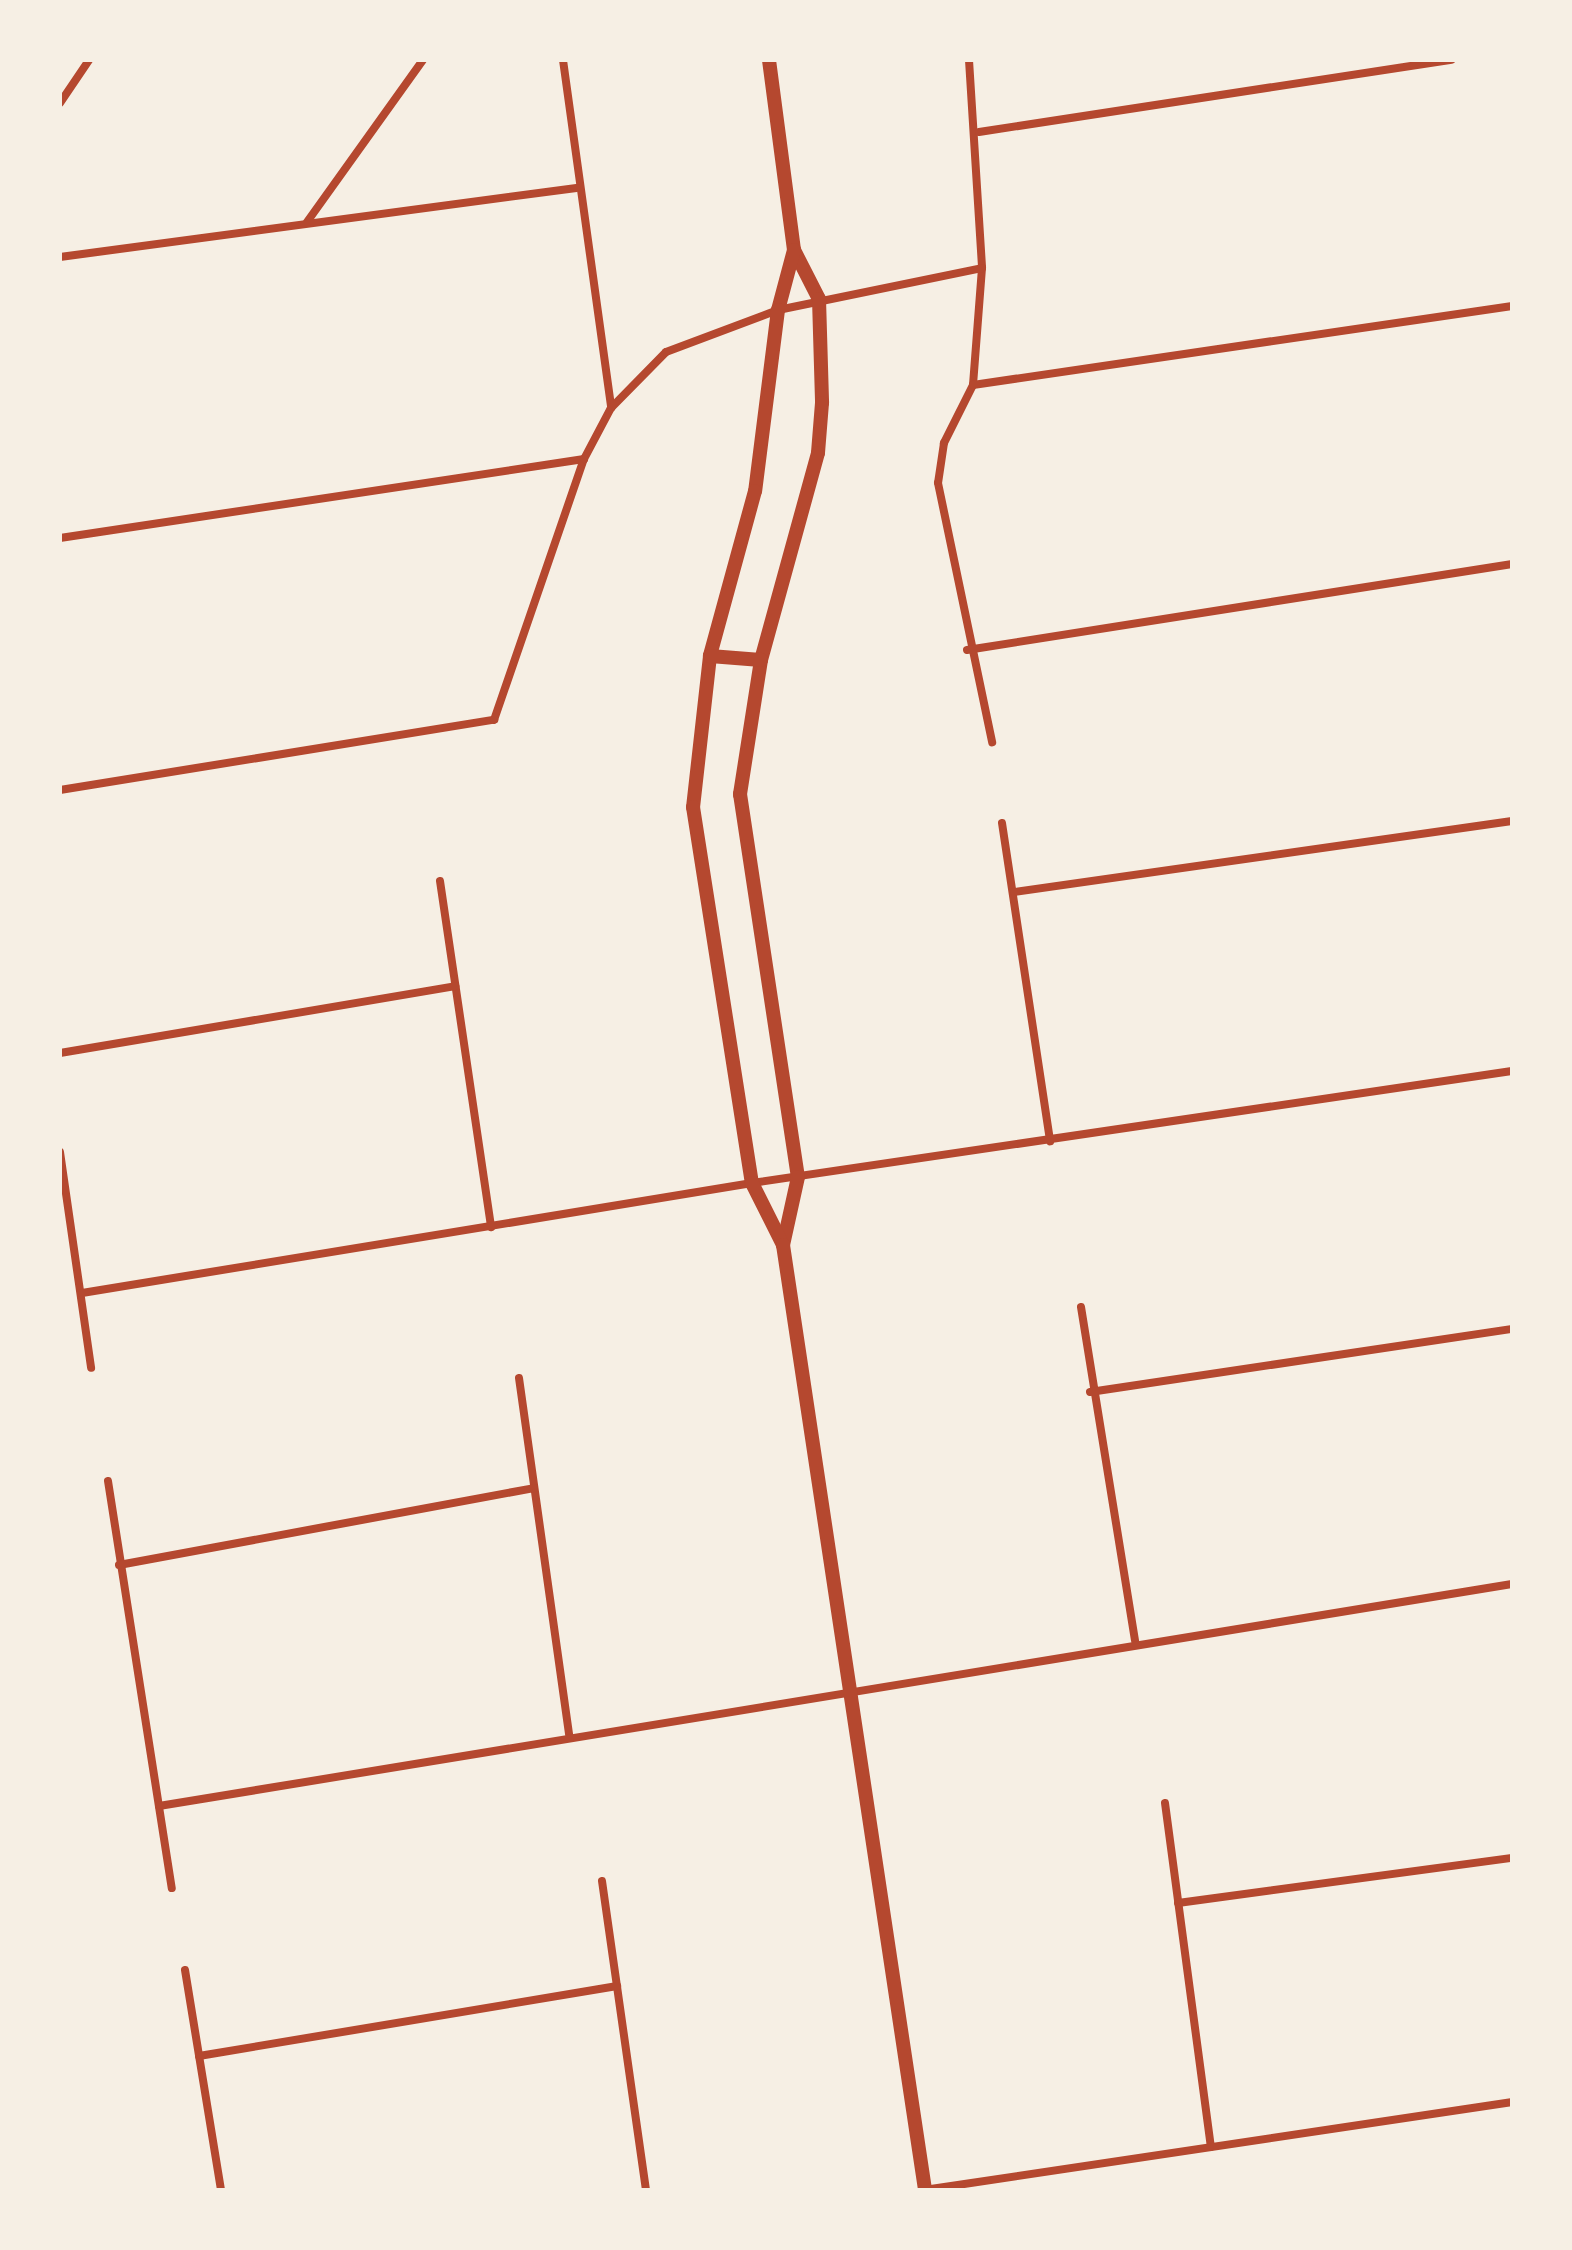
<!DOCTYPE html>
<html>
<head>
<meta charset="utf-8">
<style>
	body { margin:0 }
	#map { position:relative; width:1572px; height:2250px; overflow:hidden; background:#f6efe4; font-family:"Varela Round",sans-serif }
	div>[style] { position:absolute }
	.minor>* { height:8px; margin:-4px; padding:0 4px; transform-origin:4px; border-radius:4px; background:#b5482f }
	.tertiary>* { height:14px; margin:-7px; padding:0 7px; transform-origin:7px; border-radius:7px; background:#b5482f }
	span { translate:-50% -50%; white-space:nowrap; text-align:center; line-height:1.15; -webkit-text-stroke:8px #f6efe4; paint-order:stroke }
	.frame { position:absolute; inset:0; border:62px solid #f6efe4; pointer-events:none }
</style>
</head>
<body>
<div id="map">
	<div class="minor">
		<div style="left:563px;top:60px;width:351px;rotate:82.1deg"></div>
		<div style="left:969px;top:60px;width:208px;rotate:86.4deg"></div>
		<div style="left:982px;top:268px;width:117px;rotate:94.4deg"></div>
		<div style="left:973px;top:385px;width:65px;rotate:116.6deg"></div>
		<div style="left:944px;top:443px;width:40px;rotate:98.5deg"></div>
		<div style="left:938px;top:483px;width:265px;rotate:78.2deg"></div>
		<div style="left:60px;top:103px;width:52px;rotate:-56deg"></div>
		<div style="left:979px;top:132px;width:478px;rotate:-8.7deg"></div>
		<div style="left:307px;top:222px;width:199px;rotate:-54.4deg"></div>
		<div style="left:60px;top:257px;width:521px;rotate:-7.62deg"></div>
		<div style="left:973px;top:385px;width:545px;rotate:-8.34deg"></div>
		<div style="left:60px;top:538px;width:530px;rotate:-8.57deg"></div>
		<div style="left:967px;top:650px;width:552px;rotate:-8.97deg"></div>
		<div style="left:60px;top:790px;width:440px;rotate:-9.2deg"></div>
		<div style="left:494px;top:720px;width:276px;rotate:-71deg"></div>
		<div style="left:584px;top:459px;width:58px;rotate:-62.1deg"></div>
		<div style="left:611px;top:408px;width:78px;rotate:-45.5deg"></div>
		<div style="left:666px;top:352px;width:120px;rotate:-20.6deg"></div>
		<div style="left:778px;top:310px;width:208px;rotate:-11.6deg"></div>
		<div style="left:1002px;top:823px;width:322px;rotate:81.4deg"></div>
		<div style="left:440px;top:881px;width:350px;rotate:81.6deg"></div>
		<div style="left:1014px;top:892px;width:503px;rotate:-8.11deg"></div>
		<div style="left:60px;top:1053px;width:401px;rotate:-9.6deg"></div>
		<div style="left:60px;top:1152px;width:218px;rotate:81.8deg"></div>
		<div style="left:82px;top:1293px;width:679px;rotate:-9.32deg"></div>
		<div style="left:752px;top:1183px;width:768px;rotate:-8.38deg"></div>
		<div style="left:1081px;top:1307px;width:338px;rotate:80.8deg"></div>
		<div style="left:519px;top:1378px;width:360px;rotate:82deg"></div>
		<div style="left:1090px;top:1392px;width:427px;rotate:-8.5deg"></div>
		<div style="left:108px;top:1481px;width:412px;rotate:81.1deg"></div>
		<div style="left:119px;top:1565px;width:422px;rotate:-10.5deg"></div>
		<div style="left:1165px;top:1803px;width:347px;rotate:82.4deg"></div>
		<div style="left:159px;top:1806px;width:1371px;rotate:-9.32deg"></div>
		<div style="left:602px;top:1881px;width:312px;rotate:81.9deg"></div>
		<div style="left:1178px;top:1903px;width:337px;rotate:-7.7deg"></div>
		<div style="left:185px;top:1970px;width:223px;rotate:80.7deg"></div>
		<div style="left:199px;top:2056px;width:424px;rotate:-9.5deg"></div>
		<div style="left:924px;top:2190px;width:595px;rotate:-8.51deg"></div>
	</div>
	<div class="tertiary">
		<div style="left:769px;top:60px;width:192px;rotate:82.5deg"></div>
		<div style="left:794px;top:250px;width:55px;rotate:63deg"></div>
		<div style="left:819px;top:299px;width:104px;rotate:88.3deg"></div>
		<div style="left:822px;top:403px;width:50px;rotate:94.6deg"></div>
		<div style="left:818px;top:453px;width:215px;rotate:105.4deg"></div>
		<div style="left:761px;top:660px;width:136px;rotate:98.9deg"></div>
		<div style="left:740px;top:794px;width:387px;rotate:81.4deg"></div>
		<div style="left:798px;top:1177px;width:70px;rotate:102.4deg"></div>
		<div style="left:794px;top:250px;width:62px;rotate:104.9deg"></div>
		<div style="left:778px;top:310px;width:182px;rotate:97.2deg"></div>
		<div style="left:755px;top:491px;width:171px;rotate:105.3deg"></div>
		<div style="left:710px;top:656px;width:152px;rotate:96.4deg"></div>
		<div style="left:693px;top:807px;width:381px;rotate:81.1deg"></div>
		<div style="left:752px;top:1183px;width:69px;rotate:63.4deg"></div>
		<div style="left:783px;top:1245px;width:956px;rotate:81.45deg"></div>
		<div style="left:710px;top:656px;width:51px;rotate:4.5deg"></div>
	</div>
	<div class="frame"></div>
</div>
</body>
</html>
